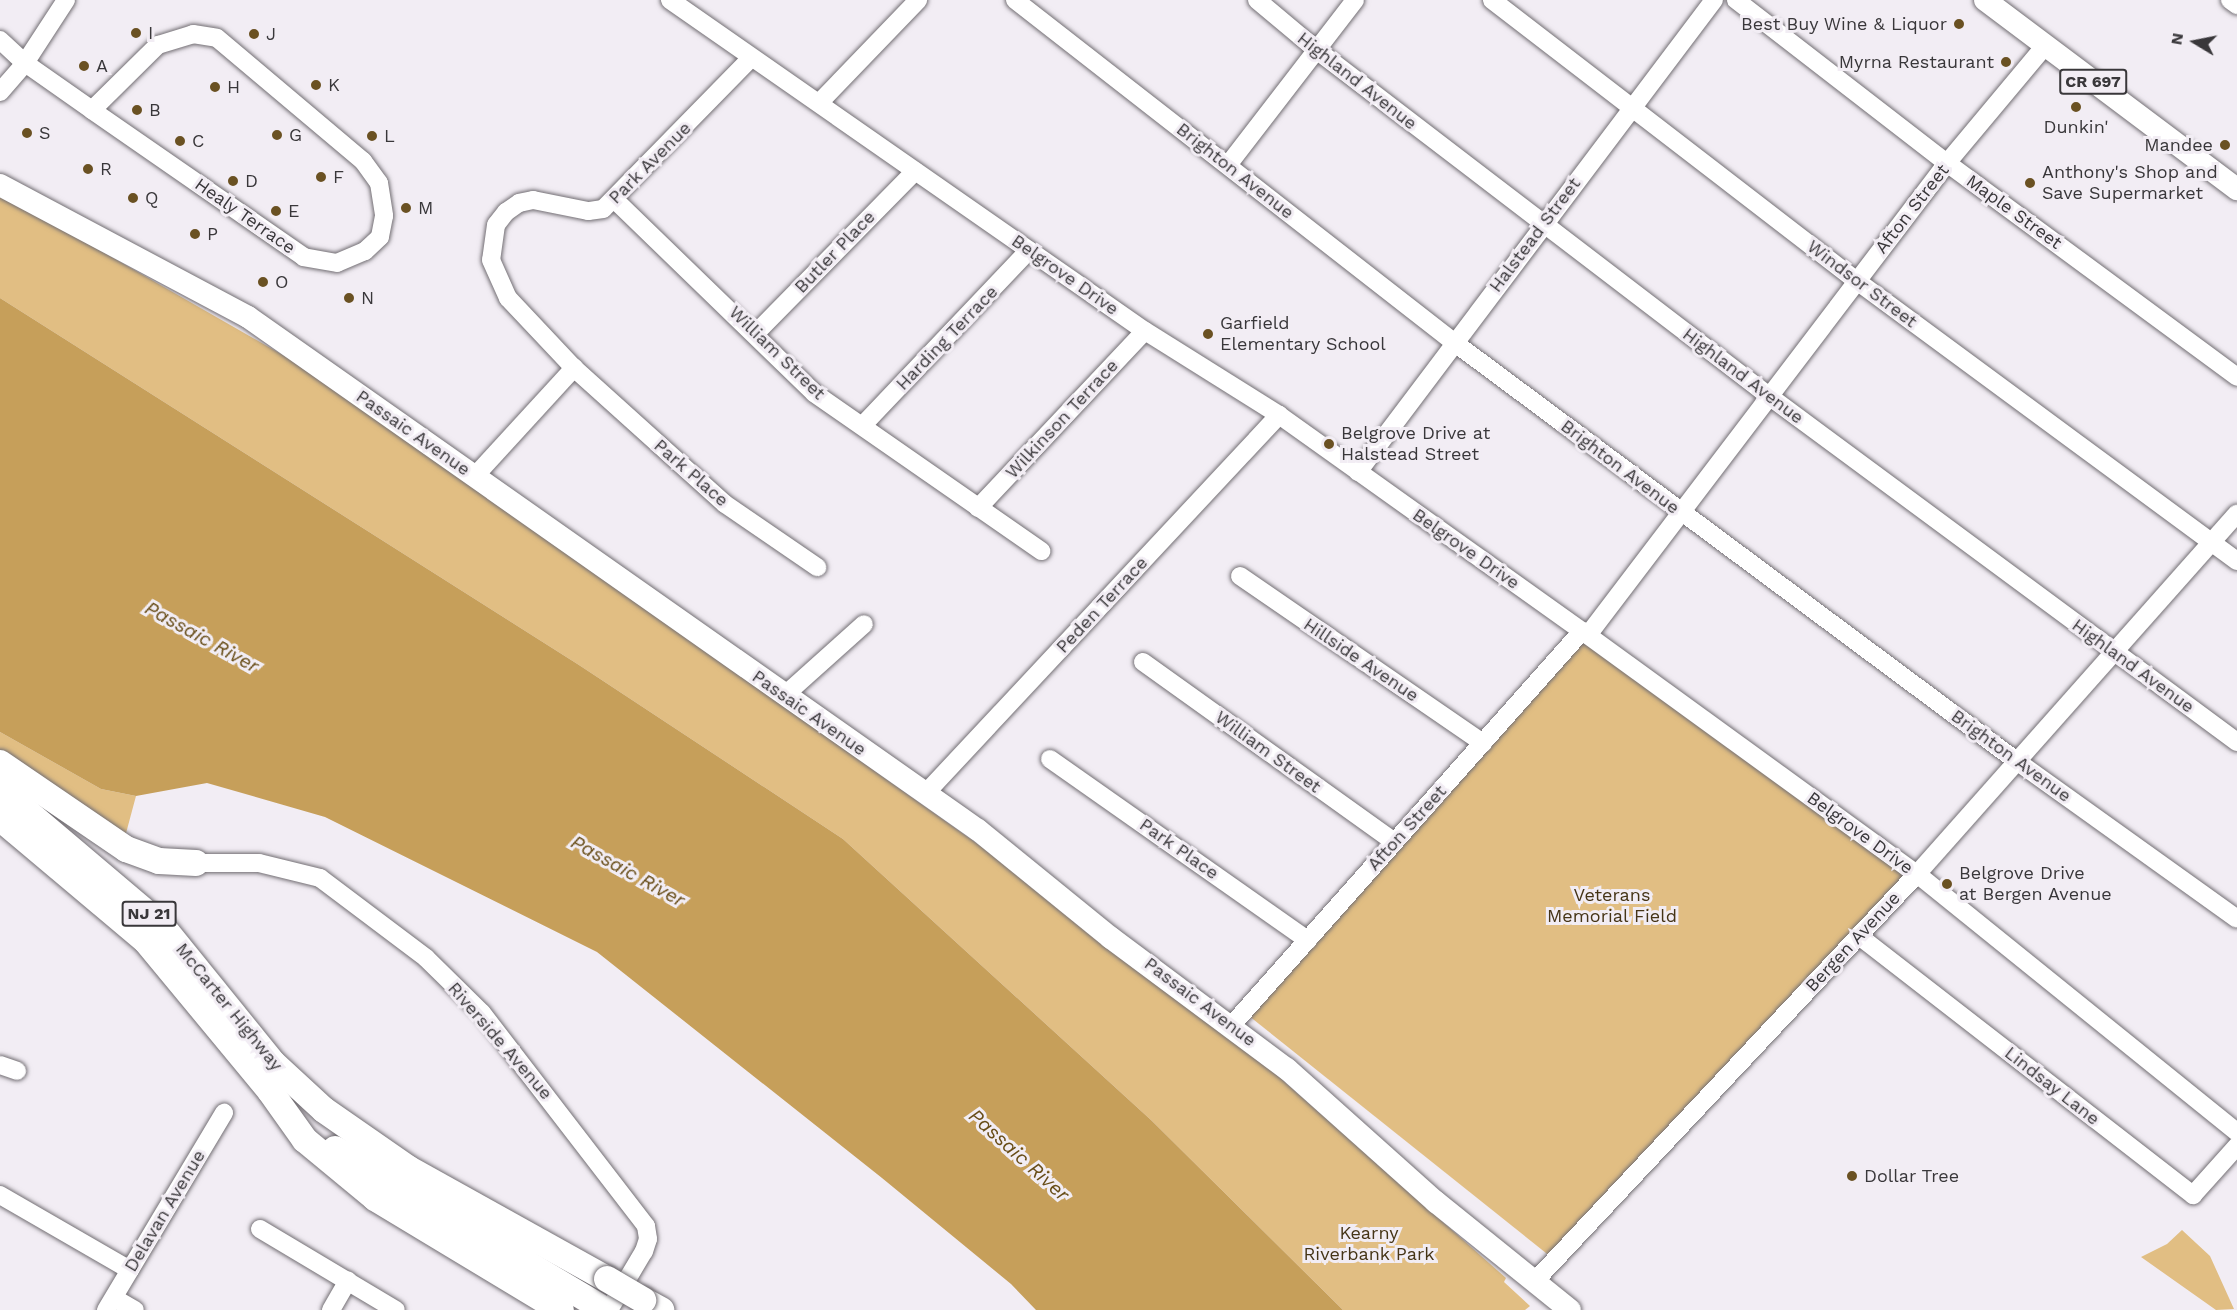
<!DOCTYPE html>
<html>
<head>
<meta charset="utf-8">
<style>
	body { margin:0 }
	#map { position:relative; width:2237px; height:1310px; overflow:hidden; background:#f2edf4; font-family:"Work Sans",sans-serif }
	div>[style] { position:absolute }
	.green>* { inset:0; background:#e1be83 }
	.water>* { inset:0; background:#c69f5a }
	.roads { filter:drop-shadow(0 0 2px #726e73) drop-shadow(0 0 2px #726e73) }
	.minor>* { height:18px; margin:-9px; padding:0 9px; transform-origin:9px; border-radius:9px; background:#fff }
	.major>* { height:22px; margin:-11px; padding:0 11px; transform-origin:11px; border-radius:11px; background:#fff }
	.highway>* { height:26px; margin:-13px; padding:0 13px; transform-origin:13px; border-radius:13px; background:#fff }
	.bridges { filter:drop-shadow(0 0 2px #726e73) drop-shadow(0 0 2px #726e73) }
	.highway-bridge>* { height:26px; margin:-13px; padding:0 13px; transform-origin:13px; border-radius:13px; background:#fff }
	.dots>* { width:16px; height:16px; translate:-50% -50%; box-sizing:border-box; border:3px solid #f2edf4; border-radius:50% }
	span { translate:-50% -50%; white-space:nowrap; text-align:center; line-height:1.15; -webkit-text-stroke:6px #f2edf4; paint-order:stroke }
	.shield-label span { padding:2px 4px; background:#f2edf4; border:2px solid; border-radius:4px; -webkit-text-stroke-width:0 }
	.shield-label { font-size:16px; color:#39373a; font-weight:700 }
	.poi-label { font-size:18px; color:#39373a }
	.right { translate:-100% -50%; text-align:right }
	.left { translate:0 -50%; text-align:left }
	.street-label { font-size:18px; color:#39373a }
	.park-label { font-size:18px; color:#453416 }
	.water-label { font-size:20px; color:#684d18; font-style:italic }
	.north { position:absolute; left:2165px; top:12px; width:60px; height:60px; -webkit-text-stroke:4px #f2edf4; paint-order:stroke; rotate:280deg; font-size:16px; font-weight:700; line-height:24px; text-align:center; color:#39373a }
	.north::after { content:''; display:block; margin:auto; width:21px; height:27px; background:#39373a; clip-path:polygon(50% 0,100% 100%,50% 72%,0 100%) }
</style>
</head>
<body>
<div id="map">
	<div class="green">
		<div style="clip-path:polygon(0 193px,314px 373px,1038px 887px,1218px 1023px,1506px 1278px,1504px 1282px,1530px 1306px,1525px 1310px,1343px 1310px,1151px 1120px,843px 839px,579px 665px,0 298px)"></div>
		<div style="clip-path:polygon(1580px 634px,1922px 876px,1556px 1261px,1244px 1012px)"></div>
		<div style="clip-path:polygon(0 732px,101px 789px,136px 796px,125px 837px,0 752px)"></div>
		<div style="clip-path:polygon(2182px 1230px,2210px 1256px,2234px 1309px,2216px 1310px,2141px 1257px,2167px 1244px)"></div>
	</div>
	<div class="water">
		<div style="clip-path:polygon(0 298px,579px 665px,843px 839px,1151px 1120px,1343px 1310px,1036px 1310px,1011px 1284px,882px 1178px,597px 952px,325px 817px,207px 783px,136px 796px,101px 789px,0 732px)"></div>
	</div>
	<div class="roads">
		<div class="minor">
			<div style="left:670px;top:0;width:579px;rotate:34.87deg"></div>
			<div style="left:1145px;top:331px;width:158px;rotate:32.1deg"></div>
			<div style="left:1279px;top:415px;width:372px;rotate:35.5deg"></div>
			<div style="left:1582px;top:631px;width:414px;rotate:36deg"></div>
			<div style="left:1917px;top:874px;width:411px;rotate:38.9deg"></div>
			<div style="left:1015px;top:0;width:558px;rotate:37.94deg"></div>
			<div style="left:1455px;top:343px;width:702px;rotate:36.66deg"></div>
			<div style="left:2018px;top:762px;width:269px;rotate:35.6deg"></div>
			<div style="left:1257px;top:0;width:80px;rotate:39.9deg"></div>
			<div style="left:1318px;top:51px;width:568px;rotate:37.41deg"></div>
			<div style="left:1769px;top:396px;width:582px;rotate:36.48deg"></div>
			<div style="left:1492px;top:0;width:461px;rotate:37.6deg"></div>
			<div style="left:1857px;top:281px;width:472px;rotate:36.4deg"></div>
			<div style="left:1736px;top:0;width:267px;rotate:37.7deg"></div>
			<div style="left:1947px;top:163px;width:360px;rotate:36.4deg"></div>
			<div style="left:2230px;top:0;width:9px;rotate:36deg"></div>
			<div style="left:193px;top:34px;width:24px;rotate:9deg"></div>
			<div style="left:217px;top:38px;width:191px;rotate:40.1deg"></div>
			<div style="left:363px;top:161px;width:27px;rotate:54deg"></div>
			<div style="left:379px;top:183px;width:33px;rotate:81deg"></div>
			<div style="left:384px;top:216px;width:21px;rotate:101deg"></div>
			<div style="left:380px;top:237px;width:21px;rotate:137deg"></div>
			<div style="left:365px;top:251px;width:30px;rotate:157deg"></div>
			<div style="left:337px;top:263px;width:34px;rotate:-170deg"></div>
			<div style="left:304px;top:257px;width:258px;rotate:-145.3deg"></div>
			<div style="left:92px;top:110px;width:93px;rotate:-44.6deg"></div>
			<div style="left:158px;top:45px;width:37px;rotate:-17deg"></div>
			<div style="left:0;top:40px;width:34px;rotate:43deg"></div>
			<div style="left:25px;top:63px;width:82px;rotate:35deg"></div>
			<div style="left:751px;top:58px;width:211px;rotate:134.4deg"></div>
			<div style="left:603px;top:209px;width:15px;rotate:172deg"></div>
			<div style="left:588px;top:211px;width:56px;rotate:-168.7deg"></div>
			<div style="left:533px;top:200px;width:14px;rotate:168deg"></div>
			<div style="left:519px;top:203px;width:16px;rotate:145deg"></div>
			<div style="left:506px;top:212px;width:16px;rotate:128deg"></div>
			<div style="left:496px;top:225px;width:35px;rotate:98deg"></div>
			<div style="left:491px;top:260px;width:42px;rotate:65.9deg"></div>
			<div style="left:508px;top:298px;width:96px;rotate:46.7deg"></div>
			<div style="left:574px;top:368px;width:203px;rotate:42deg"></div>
			<div style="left:725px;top:504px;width:112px;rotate:34.4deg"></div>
			<div style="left:0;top:92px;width:38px;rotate:-49deg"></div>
			<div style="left:25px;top:63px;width:75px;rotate:-56.9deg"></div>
			<div style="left:819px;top:103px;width:143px;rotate:-46.1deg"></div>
			<div style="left:1228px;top:165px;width:208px;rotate:-52.4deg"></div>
			<div style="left:615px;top:200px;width:277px;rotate:44.1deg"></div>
			<div style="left:814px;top:393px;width:277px;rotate:34.8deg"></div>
			<div style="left:756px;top:333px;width:227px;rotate:-45.5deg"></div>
			<div style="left:863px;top:425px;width:241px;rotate:-46.5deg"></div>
			<div style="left:1358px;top:472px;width:591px;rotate:-52.98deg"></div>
			<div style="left:475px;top:476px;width:147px;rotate:-47.5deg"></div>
			<div style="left:978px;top:508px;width:243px;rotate:-46.7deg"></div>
			<div style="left:1240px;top:576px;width:295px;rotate:34.5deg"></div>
			<div style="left:1588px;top:635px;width:593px;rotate:-52.74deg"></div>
			<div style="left:1947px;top:163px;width:153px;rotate:-50.1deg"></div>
			<div style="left:1143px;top:662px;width:309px;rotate:35.6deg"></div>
			<div style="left:785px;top:695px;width:106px;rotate:-41.9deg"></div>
			<div style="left:1050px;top:759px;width:315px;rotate:35.1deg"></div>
			<div style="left:925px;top:794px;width:519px;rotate:-46.95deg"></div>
			<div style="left:196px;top:863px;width:63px"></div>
			<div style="left:259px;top:863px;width:63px;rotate:13.8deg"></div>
			<div style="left:320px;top:878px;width:133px;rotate:37deg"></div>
			<div style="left:426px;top:958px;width:78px;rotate:44.5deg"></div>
			<div style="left:482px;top:1013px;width:269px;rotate:52.4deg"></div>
			<div style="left:646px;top:1226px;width:13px;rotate:81deg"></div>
			<div style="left:648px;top:1239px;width:13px;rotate:108deg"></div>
			<div style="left:644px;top:1251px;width:69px;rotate:120.7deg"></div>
			<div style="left:1859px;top:936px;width:423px;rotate:37.8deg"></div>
			<div style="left:2193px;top:1195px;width:66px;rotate:-48.1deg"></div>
			<div style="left:1232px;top:1025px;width:527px;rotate:-48.38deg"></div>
			<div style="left:0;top:1065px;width:18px;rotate:19deg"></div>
			<div style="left:0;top:1195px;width:150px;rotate:30deg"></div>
			<div style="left:260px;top:1229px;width:158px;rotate:30.8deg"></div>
			<div style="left:1534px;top:1282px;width:560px;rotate:-46.81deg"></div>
			<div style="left:1917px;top:874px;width:482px;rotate:-48.4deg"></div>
			<div style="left:114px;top:1298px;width:24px;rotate:30deg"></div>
			<div style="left:106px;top:1310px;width:230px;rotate:-59.1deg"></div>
			<div style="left:331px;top:1310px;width:34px;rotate:-60deg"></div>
		</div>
		<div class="major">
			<div style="left:1985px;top:0;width:315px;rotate:36.9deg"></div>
			<div style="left:0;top:185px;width:281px;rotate:28deg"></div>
			<div style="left:248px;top:317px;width:892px;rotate:35.1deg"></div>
			<div style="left:978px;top:830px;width:171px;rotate:39.1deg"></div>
			<div style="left:1111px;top:938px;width:219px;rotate:36.7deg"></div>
			<div style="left:1287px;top:1069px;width:200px;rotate:41.8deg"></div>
			<div style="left:1436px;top:1202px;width:172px;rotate:38.9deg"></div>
		</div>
		<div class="highway">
			<div style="left:0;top:763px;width:153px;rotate:34.3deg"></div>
			<div style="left:126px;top:849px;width:35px;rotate:20deg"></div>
			<div style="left:159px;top:861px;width:37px;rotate:3deg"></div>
			<div style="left:0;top:789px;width:212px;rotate:40.2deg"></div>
			<div style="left:162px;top:926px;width:176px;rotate:51deg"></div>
			<div style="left:273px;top:1063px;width:69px;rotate:42.7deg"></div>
			<div style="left:324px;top:1110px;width:103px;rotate:34.8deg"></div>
			<div style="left:409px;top:1169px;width:227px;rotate:29.1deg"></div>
			<div style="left:0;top:818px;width:191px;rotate:40.1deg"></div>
			<div style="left:146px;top:941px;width:195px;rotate:50.4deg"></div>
			<div style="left:270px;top:1091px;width:60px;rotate:54.5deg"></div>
			<div style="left:305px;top:1140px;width:91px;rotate:39.6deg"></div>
			<div style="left:375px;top:1198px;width:217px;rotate:31.1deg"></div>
			<div style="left:335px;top:1149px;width:314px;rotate:30.8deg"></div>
			<div style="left:643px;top:1300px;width:21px;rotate:29deg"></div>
		</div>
	</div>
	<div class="bridges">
		<div class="highway-bridge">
			<div style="left:607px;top:1279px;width:42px;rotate:30.3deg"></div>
		</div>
	</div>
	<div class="dots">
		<div style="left:1959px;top:24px;background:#6a5122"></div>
		<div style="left:136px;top:33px;background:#6a5122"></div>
		<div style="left:254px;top:34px;background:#6a5122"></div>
		<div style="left:2006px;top:62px;background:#6a5122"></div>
		<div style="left:84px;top:66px;background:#6a5122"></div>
		<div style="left:316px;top:85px;background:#6a5122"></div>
		<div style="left:215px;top:87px;background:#6a5122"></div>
		<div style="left:2076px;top:107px;background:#6a5122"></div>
		<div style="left:137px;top:110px;background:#6a5122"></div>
		<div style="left:27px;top:133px;background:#6a5122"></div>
		<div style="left:277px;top:135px;background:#6a5122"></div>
		<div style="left:372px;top:136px;background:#6a5122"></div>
		<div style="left:180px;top:141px;background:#6a5122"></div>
		<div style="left:2225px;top:145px;background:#6a5122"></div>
		<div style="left:88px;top:169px;background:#6a5122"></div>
		<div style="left:321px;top:177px;background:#6a5122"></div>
		<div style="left:233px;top:181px;background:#6a5122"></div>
		<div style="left:2030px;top:183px;background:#6a5122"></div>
		<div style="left:133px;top:198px;background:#6a5122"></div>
		<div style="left:406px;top:208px;background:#6a5122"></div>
		<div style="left:276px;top:211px;background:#6a5122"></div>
		<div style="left:195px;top:234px;background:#6a5122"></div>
		<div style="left:263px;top:282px;background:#6a5122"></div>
		<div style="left:349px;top:298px;background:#6a5122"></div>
		<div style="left:1208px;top:334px;background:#6a5122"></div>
		<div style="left:1329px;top:444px;background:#6a5122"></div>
		<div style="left:1947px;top:884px;background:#6a5122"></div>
		<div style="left:1852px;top:1176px;background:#6a5122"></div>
	</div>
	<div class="shield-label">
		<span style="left:2093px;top:82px">CR 697</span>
		<span style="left:149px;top:914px">NJ 21</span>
	</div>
	<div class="poi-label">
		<span class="right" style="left:1947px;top:24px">Best Buy Wine &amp; Liquor</span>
		<span class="left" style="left:148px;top:33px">I</span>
		<span class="left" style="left:266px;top:34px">J</span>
		<span class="right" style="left:1994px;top:62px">Myrna Restaurant</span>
		<span class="left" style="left:96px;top:66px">A</span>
		<span class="left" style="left:328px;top:85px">K</span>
		<span class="left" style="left:227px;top:87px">H</span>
		<span class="left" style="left:149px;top:110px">B</span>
		<span style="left:2076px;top:127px">Dunkin'</span>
		<span class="left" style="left:39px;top:133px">S</span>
		<span class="left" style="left:289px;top:135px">G</span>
		<span class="left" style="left:384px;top:136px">L</span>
		<span class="left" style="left:192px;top:141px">C</span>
		<span class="right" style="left:2213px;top:145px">Mandee</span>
		<span class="left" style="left:100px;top:169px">R</span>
		<span class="left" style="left:2042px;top:183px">Anthony's Shop and<br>Save Supermarket</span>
		<span class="left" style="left:333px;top:177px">F</span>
		<span class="left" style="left:245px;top:181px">D</span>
		<span class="left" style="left:145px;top:198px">Q</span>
		<span class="left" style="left:418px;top:208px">M</span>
		<span class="left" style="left:288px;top:211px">E</span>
		<span class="left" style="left:207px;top:234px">P</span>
		<span class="left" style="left:275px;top:282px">O</span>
		<span class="left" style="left:361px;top:298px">N</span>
		<span class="left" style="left:1220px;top:334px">Garfield<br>Elementary School</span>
		<span class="left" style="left:1341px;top:444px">Belgrove Drive at<br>Halstead Street</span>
		<span class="left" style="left:1959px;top:884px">Belgrove Drive<br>at Bergen Avenue</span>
		<span class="left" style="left:1864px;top:1176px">Dollar Tree</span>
	</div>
	<div class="street-label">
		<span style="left:1357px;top:81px;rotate:38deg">Highland Avenue</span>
		<span style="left:650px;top:163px;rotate:-45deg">Park Avenue</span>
		<span style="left:1235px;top:171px;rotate:38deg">Brighton Avenue</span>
		<span style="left:1912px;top:209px;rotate:-52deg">Afton Street</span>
		<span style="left:2014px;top:212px;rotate:36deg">Maple Street</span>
		<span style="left:245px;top:216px;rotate:35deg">Healy Terrace</span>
		<span style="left:1535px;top:235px;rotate:-53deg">Halstead Street</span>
		<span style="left:835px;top:252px;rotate:-46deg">Butler Place</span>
		<span style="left:1065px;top:275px;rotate:35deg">Belgrove Drive</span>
		<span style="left:1862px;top:284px;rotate:37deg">Windsor Street</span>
		<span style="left:947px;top:338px;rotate:-46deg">Harding Terrace</span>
		<span style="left:777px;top:353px;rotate:44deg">William Street</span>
		<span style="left:1743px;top:376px;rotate:37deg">Highland Avenue</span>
		<span style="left:1062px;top:419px;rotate:-47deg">Wilkinson Terrace</span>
		<span style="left:413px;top:433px;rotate:35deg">Passaic Avenue</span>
		<span style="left:1620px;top:467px;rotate:37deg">Brighton Avenue</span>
		<span style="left:691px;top:473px;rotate:41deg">Park Place</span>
		<span style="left:1466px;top:549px;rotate:35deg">Belgrove Drive</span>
		<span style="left:1102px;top:605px;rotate:-47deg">Peden Terrace</span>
		<span style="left:1361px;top:660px;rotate:34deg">Hillside Avenue</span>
		<span style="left:2133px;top:666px;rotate:36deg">Highland Avenue</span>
		<span style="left:809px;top:713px;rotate:35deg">Passaic Avenue</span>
		<span style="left:1268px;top:752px;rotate:36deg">William Street</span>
		<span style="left:2011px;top:756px;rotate:36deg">Brighton Avenue</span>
		<span style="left:1407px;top:828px;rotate:-48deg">Afton Street</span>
		<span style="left:1860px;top:833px;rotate:36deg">Belgrove Drive</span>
		<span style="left:1179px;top:849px;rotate:35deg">Park Place</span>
		<span style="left:1853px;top:942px;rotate:-47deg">Bergen Avenue</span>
		<span style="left:1200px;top:1002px;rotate:37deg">Passaic Avenue</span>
		<span style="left:229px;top:1007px;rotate:51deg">McCarter Highway</span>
		<span style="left:500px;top:1041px;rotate:49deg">Riverside Avenue</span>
		<span style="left:2052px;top:1086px;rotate:38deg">Lindsay Lane</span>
		<span style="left:165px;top:1211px;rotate:-59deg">Delavan Avenue</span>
	</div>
	<div class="park-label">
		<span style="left:1612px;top:906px">Veterans<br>Memorial Field</span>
		<span style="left:1369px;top:1244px">Kearny<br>Riverbank Park</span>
	</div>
	<div class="water-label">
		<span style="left:202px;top:637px;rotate:29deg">Passaic River</span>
		<span style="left:628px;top:871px;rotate:29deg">Passaic River</span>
		<span style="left:1019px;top:1155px;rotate:42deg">Passaic River</span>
	</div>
	<div class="north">N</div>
</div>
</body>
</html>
